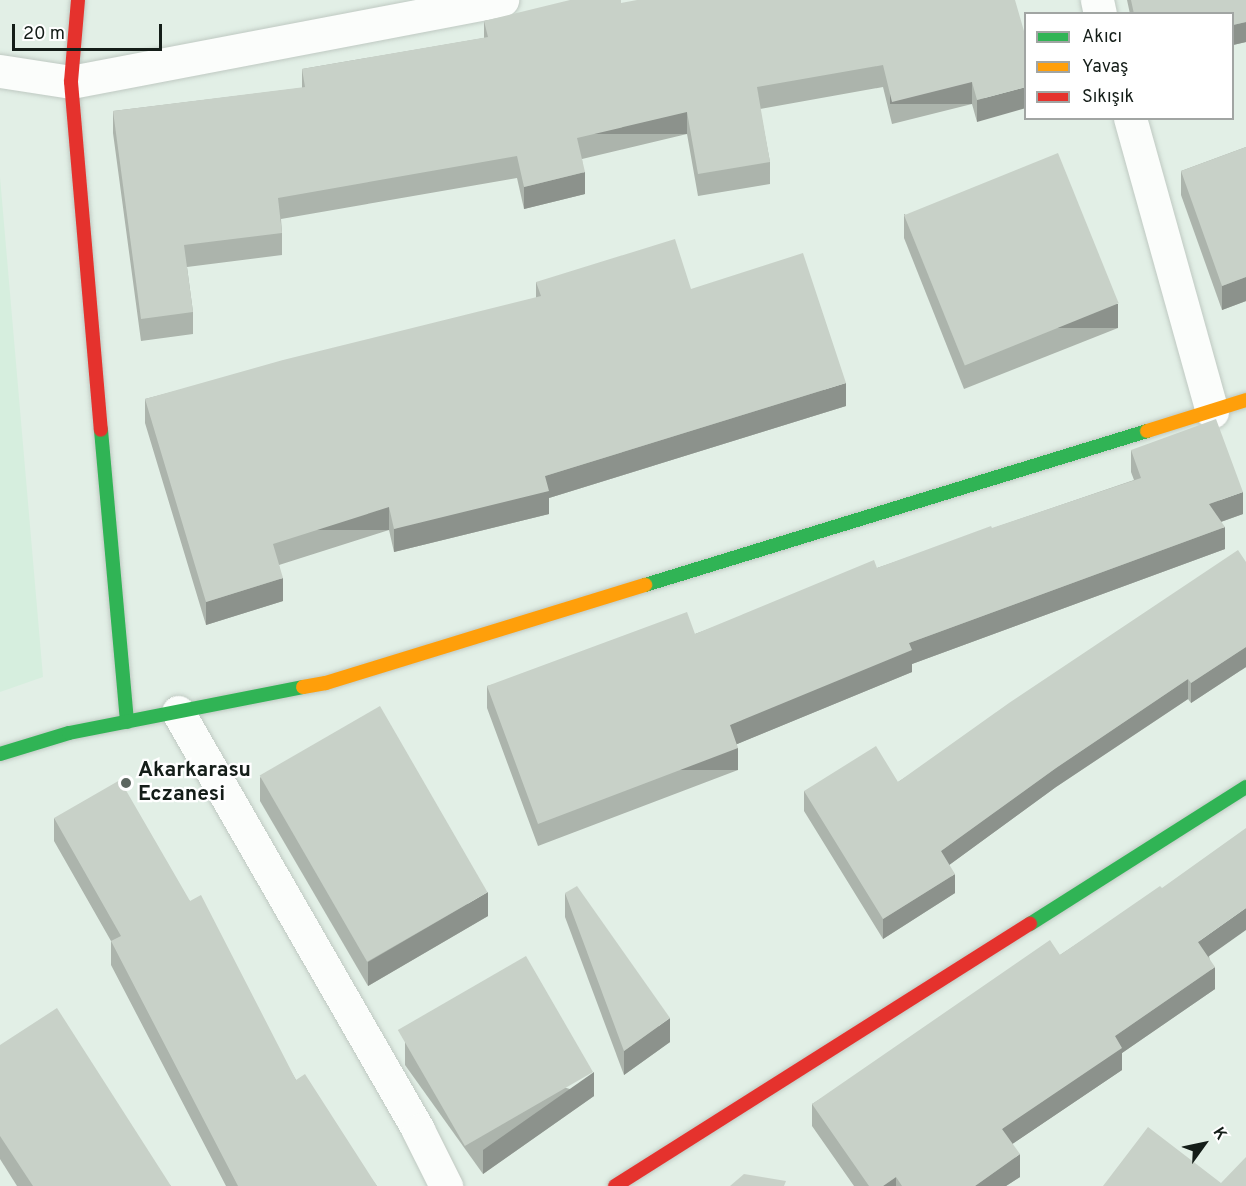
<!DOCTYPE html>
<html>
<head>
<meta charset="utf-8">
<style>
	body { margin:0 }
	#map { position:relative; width:1246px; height:1186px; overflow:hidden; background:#e2efe6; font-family:Overpass,sans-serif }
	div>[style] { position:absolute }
	.built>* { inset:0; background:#d6eede }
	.roads { filter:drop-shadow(0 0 2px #bfc9c2) drop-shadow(0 0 2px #bfc9c2) }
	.street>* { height:33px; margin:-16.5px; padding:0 16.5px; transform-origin:16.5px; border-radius:16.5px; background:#fbfdfb }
	.fast>* { height:14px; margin:-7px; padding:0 7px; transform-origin:7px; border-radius:7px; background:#30b455 }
	.slow>* { height:14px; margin:-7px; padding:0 7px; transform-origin:7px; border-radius:7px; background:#ff9f0a }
	.jam>* { height:14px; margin:-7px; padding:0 7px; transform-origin:7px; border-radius:7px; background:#e5322d }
	.wall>* { inset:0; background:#acb4ac }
	.shaded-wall>* { inset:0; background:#8c928c; transform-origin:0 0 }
	.building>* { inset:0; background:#c8d1c8; transform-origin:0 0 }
	.dots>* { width:16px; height:16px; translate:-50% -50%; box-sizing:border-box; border:3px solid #fff; border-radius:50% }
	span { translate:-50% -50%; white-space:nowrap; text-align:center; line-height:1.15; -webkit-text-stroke:4.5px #fff; paint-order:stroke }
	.poi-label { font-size:21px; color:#141d18; font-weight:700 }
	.left { translate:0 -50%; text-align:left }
	.legend { position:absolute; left:1024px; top:12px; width:210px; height:108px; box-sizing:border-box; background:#fff; border:2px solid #a1a5a3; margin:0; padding:8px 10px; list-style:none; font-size:18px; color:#141d18 }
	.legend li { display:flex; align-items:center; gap:12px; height:30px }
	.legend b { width:30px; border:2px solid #a1a5a3 }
	.north { position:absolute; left:1174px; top:1114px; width:60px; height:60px; -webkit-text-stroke:4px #fff; paint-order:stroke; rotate:57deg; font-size:16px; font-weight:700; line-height:24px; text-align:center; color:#141d18 }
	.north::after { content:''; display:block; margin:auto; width:21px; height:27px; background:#141d18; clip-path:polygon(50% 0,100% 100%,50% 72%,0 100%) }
	.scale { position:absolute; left:12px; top:24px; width:150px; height:27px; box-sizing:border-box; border:3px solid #141d18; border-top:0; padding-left:8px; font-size:18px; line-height:21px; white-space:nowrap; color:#141d18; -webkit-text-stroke:4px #fff; paint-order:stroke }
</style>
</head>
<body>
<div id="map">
	<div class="built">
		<div style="clip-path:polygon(0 177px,43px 677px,0 692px)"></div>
	</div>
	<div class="roads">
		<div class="street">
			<div style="left:1097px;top:0;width:14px;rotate:78deg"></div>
			<div style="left:0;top:71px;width:72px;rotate:8.8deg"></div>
			<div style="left:71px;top:82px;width:439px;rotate:-10.8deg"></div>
			<div style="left:1130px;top:118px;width:305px;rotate:74.4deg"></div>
			<div style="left:178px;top:712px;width:482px;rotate:60.1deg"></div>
			<div style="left:418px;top:1130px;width:63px;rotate:63.4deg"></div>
		</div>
		<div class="fast">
			<div style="left:101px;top:430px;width:293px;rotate:84.9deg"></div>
			<div style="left:645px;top:585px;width:525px;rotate:-17.05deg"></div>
			<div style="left:0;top:754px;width:72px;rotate:-16.9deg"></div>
			<div style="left:69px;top:733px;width:238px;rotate:-11.1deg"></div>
			<div style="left:1030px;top:924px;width:256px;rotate:-32.4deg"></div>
		</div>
		<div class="slow">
			<div style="left:1147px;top:431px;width:104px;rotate:-17.4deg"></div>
			<div style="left:303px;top:687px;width:23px;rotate:-10deg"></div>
			<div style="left:326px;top:683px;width:334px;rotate:-17.1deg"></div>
		</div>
		<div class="jam">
			<div style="left:78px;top:0;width:82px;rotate:94.9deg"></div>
			<div style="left:71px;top:82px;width:349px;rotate:85.1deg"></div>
			<div style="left:615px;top:1186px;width:491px;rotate:-32.3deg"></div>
		</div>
	</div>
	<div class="wall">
		<div style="clip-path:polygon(1015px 0,977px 122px,972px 104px,892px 124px,883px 87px,760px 109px,770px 162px,770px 184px,698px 196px,687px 134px,582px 159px,585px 194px,524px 209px,517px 178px,281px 219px,282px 233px,282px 255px,187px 267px,193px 312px,193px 334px,141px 341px,113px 133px,113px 111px,302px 88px,302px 69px,484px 38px,484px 21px,621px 3px)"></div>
		<div style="clip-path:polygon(1127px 0,1246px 0,1246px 42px,1233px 45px,1233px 14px,1130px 14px)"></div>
		<div style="clip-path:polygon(1246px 147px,1246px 301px,1222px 310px,1181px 195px,1181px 171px)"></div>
		<div style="clip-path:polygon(904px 214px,1118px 328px,964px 389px,904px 238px)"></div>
		<div style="clip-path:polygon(536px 282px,691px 289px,846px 406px,549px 498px,549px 514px,394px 552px,389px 530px,279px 565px,283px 601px,206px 625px,145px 423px,145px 399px,536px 298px)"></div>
		<div style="clip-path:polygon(1131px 450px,1243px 514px,1221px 522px,1225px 549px,912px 664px,912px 672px,737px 744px,738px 770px,538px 846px,487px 708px,487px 686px,695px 634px,877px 568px,1134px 480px,1131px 472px)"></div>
		<div style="clip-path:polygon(1246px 562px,1246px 667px,1191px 703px,1188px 699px,1056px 787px,949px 865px,955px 893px,883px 939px,804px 811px,804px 791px,898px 782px)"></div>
		<div style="clip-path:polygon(260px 777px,488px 916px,368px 986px,260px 801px)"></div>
		<div style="clip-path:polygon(54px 818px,190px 901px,296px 1080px,377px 1186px,226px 1186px,111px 965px,111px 941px,54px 841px)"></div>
		<div style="clip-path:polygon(1162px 888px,1209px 956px,1215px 989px,1122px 1053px,1122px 1070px,1012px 1144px,1020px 1177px,1006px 1186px,854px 1186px,812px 1126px,812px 1104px,1060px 955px)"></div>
		<div style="clip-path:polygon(565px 893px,670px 1042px,624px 1075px,565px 917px)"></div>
		<div style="clip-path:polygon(405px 1041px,594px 1096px,483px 1174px,405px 1065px)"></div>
		<div style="clip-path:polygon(0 1045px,171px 1186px,17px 1186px,0 1159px)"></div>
	</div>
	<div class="shaded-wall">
		<div style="clip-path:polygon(1246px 22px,1246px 42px,1233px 45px,1233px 25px)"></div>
		<div style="left:972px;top:82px;width:22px;height:82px;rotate:90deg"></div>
		<div style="clip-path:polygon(1026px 87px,1026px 108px,977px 122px,977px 100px)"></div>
		<div style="left:687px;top:112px;width:22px;height:113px;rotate:90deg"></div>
		<div style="clip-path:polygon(585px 172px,585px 194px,524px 209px,524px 187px)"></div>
		<div style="clip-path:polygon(1246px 277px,1246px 301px,1222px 310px,1222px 286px)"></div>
		<div style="left:1118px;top:304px;width:24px;height:166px;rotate:90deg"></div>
		<div style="clip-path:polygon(846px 383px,846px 406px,549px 498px,549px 514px,394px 552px,394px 529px,545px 476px)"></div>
		<div style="clip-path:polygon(1243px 492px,1243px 514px,1209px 526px,1209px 504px)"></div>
		<div style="left:389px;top:507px;width:23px;height:122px;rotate:90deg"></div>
		<div style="clip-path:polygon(1225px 527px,1225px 549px,912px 664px,912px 672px,730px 747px,730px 725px,909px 643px)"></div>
		<div style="clip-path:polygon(283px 578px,283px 601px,206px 625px,206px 602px)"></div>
		<div style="clip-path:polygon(1246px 647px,1246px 667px,1191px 703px,1191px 683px)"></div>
		<div style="clip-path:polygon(1188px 679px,1188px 699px,1056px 787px,941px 871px,941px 851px,1056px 768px)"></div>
		<div style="left:738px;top:748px;width:22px;height:214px;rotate:90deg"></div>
		<div style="clip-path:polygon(955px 874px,955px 893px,883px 939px,883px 919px)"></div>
		<div style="clip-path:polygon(488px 892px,488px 916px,368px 986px,368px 962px)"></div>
		<div style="clip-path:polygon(1246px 908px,1246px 930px,1198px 964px,1198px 942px)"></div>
		<div style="clip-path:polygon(1215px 967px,1215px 989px,1122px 1053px,1122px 1070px,1002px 1151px,1002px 1129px,1115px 1036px)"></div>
		<div style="clip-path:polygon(670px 1018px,670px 1042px,624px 1075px,624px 1051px)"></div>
		<div style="clip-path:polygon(594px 1072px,594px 1096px,483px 1174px,483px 1150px)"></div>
		<div style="clip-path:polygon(1020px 1154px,1020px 1177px,1006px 1186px,975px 1186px)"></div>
		<div style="clip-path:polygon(896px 1177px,896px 1186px,883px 1186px)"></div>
	</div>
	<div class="building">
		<div style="clip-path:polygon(570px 0,621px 0,621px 3px,637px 0,1015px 0,1026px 38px,1026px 87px,977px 100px,972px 82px,892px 102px,883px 65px,757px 87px,770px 162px,698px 174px,687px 112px,577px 138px,585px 172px,524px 187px,517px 156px,278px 198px,282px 233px,184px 245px,193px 312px,141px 319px,113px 111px,305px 87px,302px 69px,488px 37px,484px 21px)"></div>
		<div style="clip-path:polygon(1131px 0,1246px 0,1246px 22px,1233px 25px,1233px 14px,1134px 14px)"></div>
		<div style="clip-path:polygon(1246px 147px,1246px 277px,1222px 286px,1181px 171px)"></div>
		<div style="left:1058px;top:153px;width:162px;height:166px;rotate:68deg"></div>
		<div style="clip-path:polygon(675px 239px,691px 289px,803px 253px,846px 383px,545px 476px,549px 491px,394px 529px,389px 507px,273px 544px,283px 578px,206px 602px,145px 399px,283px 360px,541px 296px,536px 282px)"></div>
		<div style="clip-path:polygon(1216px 419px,1243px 492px,1209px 504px,1225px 527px,909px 643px,912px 650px,730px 725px,738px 748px,538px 824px,487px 686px,687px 612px,695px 634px,874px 560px,877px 568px,991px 526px,992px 528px,1141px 478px,1131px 450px)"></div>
		<div style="clip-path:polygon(1238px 550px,1246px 562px,1246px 647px,1191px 683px,1188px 679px,1056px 768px,941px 851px,955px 874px,883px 919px,804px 791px,876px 746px,898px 782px,1009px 703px)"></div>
		<div style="left:380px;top:706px;width:215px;height:139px;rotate:60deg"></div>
		<div style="clip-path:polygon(120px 780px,190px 901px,201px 895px,296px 1080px,305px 1074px,377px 1186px,238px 1186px,111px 941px,121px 936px,54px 818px)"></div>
		<div style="clip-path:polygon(1246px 828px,1246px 908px,1198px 942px,1215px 967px,1115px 1036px,1122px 1048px,1002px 1129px,1020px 1154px,975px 1186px,902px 1186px,896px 1177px,883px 1186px,869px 1186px,812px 1104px,1050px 940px,1060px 955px,1160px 886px,1162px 888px)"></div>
		<div style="clip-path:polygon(577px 886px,670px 1018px,624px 1051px,565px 893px)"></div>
		<div style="left:526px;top:956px;width:134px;height:148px;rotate:60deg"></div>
		<div style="clip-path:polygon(57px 1008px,171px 1186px,33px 1186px,0 1136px,0 1045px)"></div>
		<div style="clip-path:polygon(1148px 1127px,1221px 1183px,1246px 1157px,1246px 1186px,1103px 1186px)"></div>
		<div style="clip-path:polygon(744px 1174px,786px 1181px,784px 1186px,730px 1186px)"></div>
	</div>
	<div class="dots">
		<div style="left:126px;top:783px;background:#5c6660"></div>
	</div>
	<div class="poi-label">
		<span class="left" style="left:138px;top:783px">Akarkarasu<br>Eczanesi</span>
	</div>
	<ul class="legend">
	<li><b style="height:8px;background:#30b455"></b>Akıcı</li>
	<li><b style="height:8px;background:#ff9f0a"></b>Yavaş</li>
	<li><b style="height:8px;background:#e5322d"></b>Sıkışık</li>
	</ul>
	<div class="north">K</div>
	<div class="scale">20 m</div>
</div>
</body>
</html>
